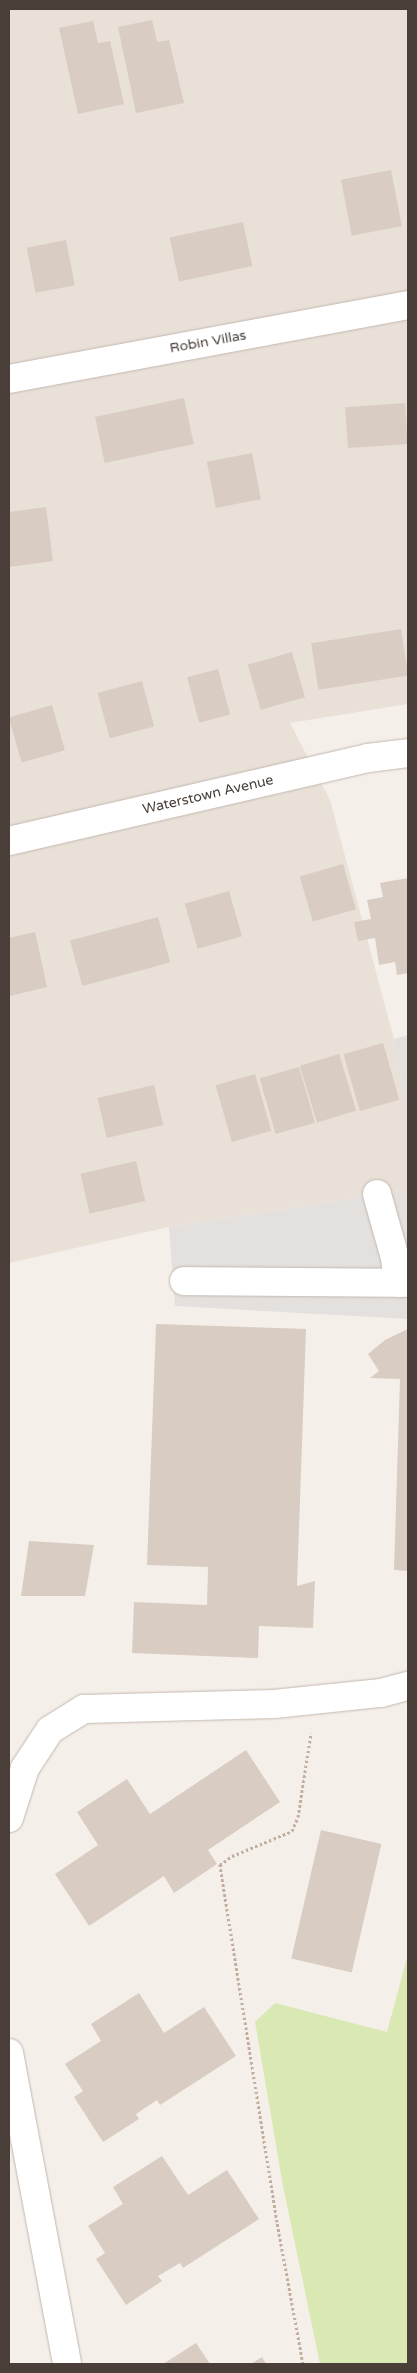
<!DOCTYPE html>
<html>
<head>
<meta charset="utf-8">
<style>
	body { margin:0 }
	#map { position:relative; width:417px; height:2373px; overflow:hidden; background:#f5efea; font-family:"Varela Round",sans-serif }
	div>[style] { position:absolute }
	.residential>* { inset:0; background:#e9e0d8 }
	.green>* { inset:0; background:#dae8b3 }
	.parking>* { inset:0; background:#e3e0de }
	.building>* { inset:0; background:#d9ccc2; transform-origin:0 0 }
	.path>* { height:3px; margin-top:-1.5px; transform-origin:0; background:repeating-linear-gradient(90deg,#c2ae9e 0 2.5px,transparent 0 5px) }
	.roads { filter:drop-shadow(0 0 1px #c3b8af) drop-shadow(0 0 1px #c3b8af) }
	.minor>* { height:28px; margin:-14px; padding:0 14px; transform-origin:14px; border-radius:14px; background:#fff }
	span { translate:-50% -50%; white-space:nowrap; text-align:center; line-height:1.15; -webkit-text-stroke:4.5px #fff; paint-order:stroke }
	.street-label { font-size:14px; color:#493f38 }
	.frame { position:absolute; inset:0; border:10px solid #493f38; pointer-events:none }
</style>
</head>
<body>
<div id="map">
	<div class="residential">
		<div style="clip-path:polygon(9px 9px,408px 9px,408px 704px,290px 723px,330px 800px,394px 1039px,408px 1120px,408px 1190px,169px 1227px,9px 1263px)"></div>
	</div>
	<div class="green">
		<div style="clip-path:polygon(408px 1954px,408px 2364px,320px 2364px,283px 2186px,255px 2022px,275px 2003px,387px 2032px)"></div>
	</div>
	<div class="parking">
		<div style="clip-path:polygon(408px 1035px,408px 1120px,394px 1039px)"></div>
		<div style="clip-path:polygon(408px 1190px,408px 1319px,175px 1306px,169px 1227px)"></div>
	</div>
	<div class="building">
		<div style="clip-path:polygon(152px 20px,157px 42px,169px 40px,184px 103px,136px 113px,118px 27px)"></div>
		<div style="clip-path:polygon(93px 21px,98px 43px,110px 41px,124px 104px,78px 114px,59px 28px)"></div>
		<div style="left:391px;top:170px;width:57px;height:51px;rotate:79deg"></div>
		<div style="left:243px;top:222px;width:45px;height:75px;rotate:78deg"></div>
		<div style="left:66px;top:240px;width:46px;height:40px;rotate:79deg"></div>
		<div style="left:184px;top:398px;width:47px;height:91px;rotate:78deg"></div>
		<div style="left:405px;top:403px;width:41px;height:60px;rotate:86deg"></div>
		<div style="left:252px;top:453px;width:47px;height:46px;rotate:79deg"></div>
		<div style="clip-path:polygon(46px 507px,53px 561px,9px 567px,9px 512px)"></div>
		<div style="left:401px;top:629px;width:47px;height:91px;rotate:81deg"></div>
		<div style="left:292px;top:652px;width:47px;height:46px;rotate:74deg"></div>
		<div style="left:218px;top:669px;width:47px;height:32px;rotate:75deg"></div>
		<div style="left:142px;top:681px;width:47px;height:46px;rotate:75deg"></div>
		<div style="left:52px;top:705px;width:47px;height:45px;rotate:74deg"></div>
		<div style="left:343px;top:864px;width:47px;height:45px;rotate:74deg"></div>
		<div style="clip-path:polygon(408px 878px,408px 973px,397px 975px,395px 962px,379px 965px,375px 938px,358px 941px,354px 922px,371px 919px,367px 900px,383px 897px,380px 883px)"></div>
		<div style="left:229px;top:891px;width:47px;height:46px;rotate:74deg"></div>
		<div style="left:158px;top:917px;width:47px;height:91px;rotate:75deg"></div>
		<div style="clip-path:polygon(35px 932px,47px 987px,10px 996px,9px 938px)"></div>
		<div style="left:383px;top:1043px;width:59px;height:41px;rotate:74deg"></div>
		<div style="left:339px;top:1054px;width:59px;height:41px;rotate:73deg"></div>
		<div style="left:299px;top:1067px;width:58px;height:41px;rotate:74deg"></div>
		<div style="left:255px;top:1074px;width:59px;height:41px;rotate:74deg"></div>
		<div style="left:154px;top:1085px;width:41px;height:58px;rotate:77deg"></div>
		<div style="left:136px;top:1161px;width:41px;height:57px;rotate:77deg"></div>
		<div style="clip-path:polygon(156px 1324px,306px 1329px,297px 1586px,315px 1581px,313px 1628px,259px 1626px,258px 1658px,132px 1653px,134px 1602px,207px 1605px,208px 1567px,147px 1565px)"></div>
		<div style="clip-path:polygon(408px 1329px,408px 1571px,394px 1570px,400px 1379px,370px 1378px,379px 1371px,368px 1354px,385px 1340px)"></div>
		<div style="clip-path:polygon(29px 1541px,94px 1545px,85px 1596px,21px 1596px)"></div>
		<div style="clip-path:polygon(246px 1750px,280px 1802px,208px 1850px,217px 1864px,174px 1893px,164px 1876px,89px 1926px,55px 1874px,98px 1845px,77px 1812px,127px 1779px,150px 1814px)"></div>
		<div style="left:321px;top:1830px;width:62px;height:132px;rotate:13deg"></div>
		<div style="clip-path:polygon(139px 1993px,164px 2033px,204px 2007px,236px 2056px,160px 2105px,157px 2100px,136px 2114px,139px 2119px,103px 2142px,74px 2097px,83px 2091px,65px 2064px,101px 2041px,91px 2024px)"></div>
		<div style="clip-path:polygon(162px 2156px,188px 2195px,227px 2170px,259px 2219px,183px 2268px,180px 2263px,158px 2276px,162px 2281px,126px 2305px,96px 2259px,105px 2253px,88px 2226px,123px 2204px,113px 2187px)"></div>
		<div style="clip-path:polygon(196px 2343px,210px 2364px,163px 2364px)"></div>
		<div style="clip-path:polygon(262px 2357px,266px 2364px,251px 2364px)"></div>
	</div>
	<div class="path">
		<div style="left:303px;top:2364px;width:144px;rotate:-100.4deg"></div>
		<div style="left:277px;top:2222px;width:362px;rotate:-99.1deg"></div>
		<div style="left:220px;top:1865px;width:15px;rotate:-37deg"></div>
		<div style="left:232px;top:1856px;width:65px;rotate:-22.6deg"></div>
		<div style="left:292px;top:1831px;width:15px;rotate:-67deg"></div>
		<div style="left:298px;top:1817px;width:85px;rotate:-81.2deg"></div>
	</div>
	<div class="roads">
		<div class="minor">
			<div style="left:9px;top:379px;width:406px;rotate:-10.5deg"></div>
			<div style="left:9px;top:841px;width:368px;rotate:-13deg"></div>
			<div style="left:368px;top:758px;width:40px;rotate:-7.1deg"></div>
			<div style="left:377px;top:1194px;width:66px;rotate:74.3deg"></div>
			<div style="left:395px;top:1258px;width:25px;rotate:83deg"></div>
			<div style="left:184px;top:1281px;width:224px;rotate:0.5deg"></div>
			<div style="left:9px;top:1818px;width:52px;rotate:-72.3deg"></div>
			<div style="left:25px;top:1768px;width:45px;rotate:-56.7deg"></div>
			<div style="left:50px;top:1730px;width:40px;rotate:-32deg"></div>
			<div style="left:84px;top:1709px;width:190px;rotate:-1.5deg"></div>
			<div style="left:274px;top:1704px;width:108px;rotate:-5.9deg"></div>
			<div style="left:381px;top:1693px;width:28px;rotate:-15deg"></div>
			<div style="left:9px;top:2053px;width:316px;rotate:79.4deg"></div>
		</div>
	</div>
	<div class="street-label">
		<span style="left:208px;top:342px;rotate:-10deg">Robin Villas</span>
		<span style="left:208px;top:795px;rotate:-13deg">Waterstown Avenue</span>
	</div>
	<div class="frame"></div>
</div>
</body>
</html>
